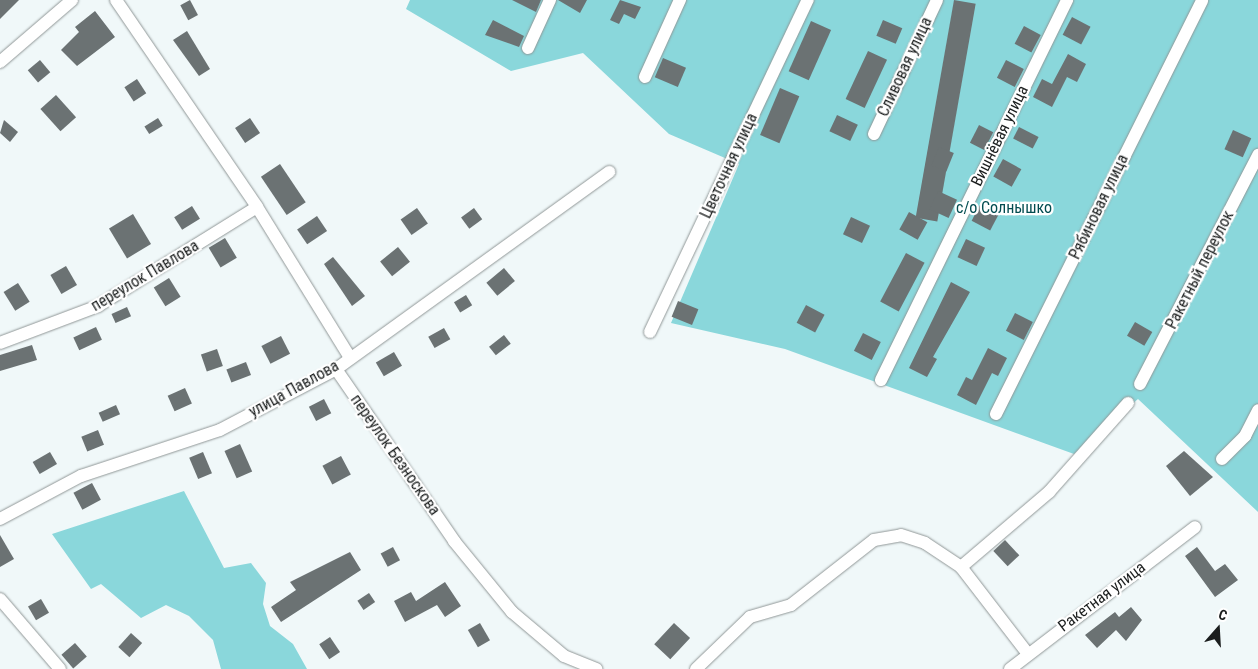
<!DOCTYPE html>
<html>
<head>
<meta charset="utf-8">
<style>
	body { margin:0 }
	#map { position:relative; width:1258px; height:669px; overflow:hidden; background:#f0f8f9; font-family:"Roboto Condensed",sans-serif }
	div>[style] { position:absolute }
	.green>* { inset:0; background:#8ad7db }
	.building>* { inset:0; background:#6b7273; transform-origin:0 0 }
	.roads { filter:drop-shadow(0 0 1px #909797) drop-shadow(0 0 1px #909797) }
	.minor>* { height:12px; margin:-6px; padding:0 6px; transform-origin:6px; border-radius:6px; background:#fff }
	span { translate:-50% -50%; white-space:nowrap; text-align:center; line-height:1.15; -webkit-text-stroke:4.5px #fff; paint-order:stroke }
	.street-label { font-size:16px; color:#1b1e1e }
	.park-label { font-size:16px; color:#024c50 }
	.north { position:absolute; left:1193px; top:604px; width:50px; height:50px; -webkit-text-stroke:4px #fff; paint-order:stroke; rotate:19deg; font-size:14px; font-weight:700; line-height:20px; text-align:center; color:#1b1e1e }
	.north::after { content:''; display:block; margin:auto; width:18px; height:22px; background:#1b1e1e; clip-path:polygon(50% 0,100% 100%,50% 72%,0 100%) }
</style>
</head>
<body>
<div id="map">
	<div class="green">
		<div style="clip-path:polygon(410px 0,1258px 0,1258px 512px,1138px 399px,1074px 454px,785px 349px,671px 323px,739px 164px,669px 134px,583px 53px,511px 71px,406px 9px)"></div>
		<div style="clip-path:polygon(184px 491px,224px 568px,251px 563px,266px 583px,263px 604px,270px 626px,293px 644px,307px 669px,221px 669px,213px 640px,189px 616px,166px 605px,141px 618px,101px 584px,91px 589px,52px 534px)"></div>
	</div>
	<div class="building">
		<div style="clip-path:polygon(0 0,19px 0,0 19px)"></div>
		<div style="left:190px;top:0;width:17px;height:11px;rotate:62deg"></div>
		<div style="clip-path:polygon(512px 0,541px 0,536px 12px)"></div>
		<div style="clip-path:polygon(558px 0,587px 0,580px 13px)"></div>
		<div style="clip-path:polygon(620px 0,641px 7px,635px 19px,624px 14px,619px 24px,610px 20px)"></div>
		<div style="left:954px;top:0;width:22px;height:221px;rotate:10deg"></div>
		<div style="clip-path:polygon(95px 11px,115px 37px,77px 66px,61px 50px,79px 32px,75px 27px)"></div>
		<div style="left:1072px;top:17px;width:21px;height:20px;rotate:28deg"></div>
		<div style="clip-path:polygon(493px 20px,524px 36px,519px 47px,485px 35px)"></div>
		<div style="left:883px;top:20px;width:21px;height:17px;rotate:23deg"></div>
		<div style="left:811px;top:21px;width:22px;height:55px;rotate:24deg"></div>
		<div style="left:1024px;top:26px;width:19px;height:20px;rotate:28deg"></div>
		<div style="clip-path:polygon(187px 31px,210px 69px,199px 76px,173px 40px)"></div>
		<div style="left:868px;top:51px;width:21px;height:53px;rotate:25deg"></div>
		<div style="clip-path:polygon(1068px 54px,1086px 64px,1077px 82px,1067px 77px,1052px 107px,1033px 97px,1042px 79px,1052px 84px)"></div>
		<div style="left:663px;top:58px;width:25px;height:21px;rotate:23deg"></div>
		<div style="left:40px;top:60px;width:16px;height:16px;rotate:50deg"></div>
		<div style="left:1006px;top:60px;width:20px;height:20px;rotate:27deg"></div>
		<div style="left:137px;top:79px;width:17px;height:15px;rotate:57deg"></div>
		<div style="left:780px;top:88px;width:21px;height:51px;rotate:23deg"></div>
		<div style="left:56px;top:95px;width:30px;height:21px;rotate:48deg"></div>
		<div style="left:837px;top:115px;width:23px;height:18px;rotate:25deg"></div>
		<div style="left:158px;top:118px;width:9px;height:16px;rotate:58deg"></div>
		<div style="left:250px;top:118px;width:18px;height:18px;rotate:56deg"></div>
		<div style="clip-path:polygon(4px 120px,18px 132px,10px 142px,0 133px)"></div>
		<div style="left:979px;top:125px;width:16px;height:20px;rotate:27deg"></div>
		<div style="left:1019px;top:127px;width:22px;height:13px;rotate:27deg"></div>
		<div style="left:1233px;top:130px;width:20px;height:21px;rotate:24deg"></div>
		<div style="left:939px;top:147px;width:16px;height:20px;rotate:22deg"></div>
		<div style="left:1003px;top:159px;width:21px;height:20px;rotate:29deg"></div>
		<div style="left:280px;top:164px;width:46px;height:23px;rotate:56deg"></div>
		<div style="left:938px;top:191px;width:21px;height:20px;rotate:25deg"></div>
		<div style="left:981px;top:203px;width:21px;height:20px;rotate:28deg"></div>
		<div style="left:192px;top:206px;width:15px;height:21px;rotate:58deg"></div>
		<div style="left:417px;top:208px;width:19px;height:20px;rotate:55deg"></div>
		<div style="left:474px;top:208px;width:14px;height:16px;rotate:54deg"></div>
		<div style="left:909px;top:212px;width:21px;height:20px;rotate:29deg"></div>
		<div style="left:133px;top:214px;width:35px;height:28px;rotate:59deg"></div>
		<div style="left:317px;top:216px;width:18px;height:24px;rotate:56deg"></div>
		<div style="left:851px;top:217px;width:21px;height:19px;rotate:25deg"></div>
		<div style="left:225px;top:238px;width:23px;height:19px;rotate:59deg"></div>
		<div style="left:966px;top:239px;width:21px;height:20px;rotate:25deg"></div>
		<div style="left:398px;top:247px;width:19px;height:23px;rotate:51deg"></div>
		<div style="left:906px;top:253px;width:21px;height:55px;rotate:28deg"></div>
		<div style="clip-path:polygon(333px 257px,365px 296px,352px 306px,324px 264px)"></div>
		<div style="left:66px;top:266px;width:22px;height:18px;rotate:60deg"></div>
		<div style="left:504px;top:268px;width:17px;height:23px;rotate:50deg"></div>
		<div style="left:169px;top:278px;width:22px;height:18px;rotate:58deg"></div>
		<div style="clip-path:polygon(951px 282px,970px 292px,933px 357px,937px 359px,927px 377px,909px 368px)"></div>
		<div style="left:18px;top:283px;width:22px;height:17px;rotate:58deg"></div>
		<div style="left:466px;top:295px;width:12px;height:14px;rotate:59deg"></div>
		<div style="left:678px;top:301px;width:22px;height:17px;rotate:22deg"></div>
		<div style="left:806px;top:305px;width:21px;height:20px;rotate:28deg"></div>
		<div style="left:127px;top:307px;width:10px;height:17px;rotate:66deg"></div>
		<div style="left:1015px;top:313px;width:20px;height:20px;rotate:27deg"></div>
		<div style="left:1135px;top:322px;width:20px;height:16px;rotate:30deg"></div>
		<div style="left:96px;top:327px;width:14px;height:25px;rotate:65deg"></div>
		<div style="left:444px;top:328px;width:13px;height:18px;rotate:61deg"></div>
		<div style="left:863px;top:333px;width:20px;height:20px;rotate:27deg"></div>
		<div style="left:504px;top:335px;width:11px;height:19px;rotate:52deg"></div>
		<div style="left:281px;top:336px;width:20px;height:22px;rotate:63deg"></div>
		<div style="clip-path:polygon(32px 345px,37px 360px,0 371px,0 355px)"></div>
		<div style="clip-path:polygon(988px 348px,1007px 358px,998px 376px,992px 373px,976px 405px,957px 395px,966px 377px,972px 380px)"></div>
		<div style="left:217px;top:349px;width:18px;height:17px;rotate:71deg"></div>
		<div style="left:394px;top:352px;width:16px;height:21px;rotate:60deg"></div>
		<div style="left:246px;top:362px;width:14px;height:21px;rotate:69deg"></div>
		<div style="left:185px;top:388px;width:17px;height:19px;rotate:66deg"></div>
		<div style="left:324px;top:399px;width:16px;height:17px;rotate:63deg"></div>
		<div style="left:116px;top:405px;width:10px;height:19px;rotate:66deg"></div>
		<div style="left:98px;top:430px;width:16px;height:18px;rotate:68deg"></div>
		<div style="left:240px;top:444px;width:30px;height:17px;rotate:66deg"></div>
		<div style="clip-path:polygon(1184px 451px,1213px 477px,1190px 496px,1166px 466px)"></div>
		<div style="left:50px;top:452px;width:14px;height:20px;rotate:60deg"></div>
		<div style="left:203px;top:452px;width:23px;height:15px;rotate:67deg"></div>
		<div style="left:341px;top:456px;width:21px;height:21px;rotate:62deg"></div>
		<div style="left:92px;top:483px;width:19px;height:21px;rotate:62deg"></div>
		<div style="clip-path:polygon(0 535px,14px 559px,0 567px)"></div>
		<div style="left:1005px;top:540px;width:21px;height:16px;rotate:47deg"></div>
		<div style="left:393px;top:547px;width:15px;height:14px;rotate:62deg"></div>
		<div style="clip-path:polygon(1197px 547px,1215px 571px,1225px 564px,1238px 580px,1215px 597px,1185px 556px)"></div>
		<div style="clip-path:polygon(350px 552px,361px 570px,281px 622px,271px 607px,296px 590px,290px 582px)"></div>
		<div style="clip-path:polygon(445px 582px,461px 606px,445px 617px,437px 605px,405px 622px,394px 601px,411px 592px,416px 601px)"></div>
		<div style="left:369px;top:593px;width:11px;height:14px;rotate:56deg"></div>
		<div style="left:41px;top:599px;width:16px;height:15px;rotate:60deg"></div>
		<div style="clip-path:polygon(1131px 607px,1142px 620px,1126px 641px,1116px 630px,1097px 648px,1085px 635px,1115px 612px,1119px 617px)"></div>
		<div style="left:480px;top:623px;width:20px;height:14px;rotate:60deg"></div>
		<div style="left:674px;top:623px;width:22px;height:29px;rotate:43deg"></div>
		<div style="left:131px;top:633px;width:15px;height:19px;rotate:42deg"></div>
		<div style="left:330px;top:637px;width:18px;height:13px;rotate:56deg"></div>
		<div style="left:75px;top:643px;width:18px;height:18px;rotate:49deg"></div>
	</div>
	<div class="roads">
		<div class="minor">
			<div style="left:116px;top:0;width:250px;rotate:55.7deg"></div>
			<div style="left:257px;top:207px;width:175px;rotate:58.3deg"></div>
			<div style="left:528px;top:48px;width:53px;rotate:-65.4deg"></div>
			<div style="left:0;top:62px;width:95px;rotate:-40.7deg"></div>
			<div style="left:645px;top:77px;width:85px;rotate:-65.6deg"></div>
			<div style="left:874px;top:134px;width:148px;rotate:-64.8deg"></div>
			<div style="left:650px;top:332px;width:368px;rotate:-64.6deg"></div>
			<div style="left:0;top:343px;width:105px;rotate:-20.7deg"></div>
			<div style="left:98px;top:306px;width:187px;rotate:-31.9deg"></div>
			<div style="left:336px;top:369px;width:209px;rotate:55.5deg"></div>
			<div style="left:454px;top:541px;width:92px;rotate:50.8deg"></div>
			<div style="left:512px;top:612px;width:68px;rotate:40.2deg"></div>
			<div style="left:564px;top:656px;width:35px;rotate:22deg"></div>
			<div style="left:881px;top:380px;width:423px;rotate:-63.9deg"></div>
			<div style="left:1140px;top:384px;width:258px;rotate:-62.7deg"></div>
			<div style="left:996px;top:414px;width:462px;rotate:-63.5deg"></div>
			<div style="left:1222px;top:459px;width:33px;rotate:-45deg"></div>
			<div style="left:1245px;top:436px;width:29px;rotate:-63deg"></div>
			<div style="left:0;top:519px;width:92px;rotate:-28deg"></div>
			<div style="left:81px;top:476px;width:146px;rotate:-18.3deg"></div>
			<div style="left:220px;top:430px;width:131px;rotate:-27.7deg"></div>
			<div style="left:336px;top:369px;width:337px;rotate:-35.8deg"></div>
			<div style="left:961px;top:567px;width:116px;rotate:-40.4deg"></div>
			<div style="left:1049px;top:492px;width:119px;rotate:-48.4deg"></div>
			<div style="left:0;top:599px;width:92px;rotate:49.4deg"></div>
			<div style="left:696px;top:669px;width:75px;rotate:-43.9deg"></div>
			<div style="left:750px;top:617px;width:43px;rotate:-16.3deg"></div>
			<div style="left:791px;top:605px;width:105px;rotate:-38.1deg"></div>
			<div style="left:874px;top:540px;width:27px;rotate:-10deg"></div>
			<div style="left:901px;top:535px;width:25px;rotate:18deg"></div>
			<div style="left:925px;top:543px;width:43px;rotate:33.7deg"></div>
			<div style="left:961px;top:567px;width:110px;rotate:52.4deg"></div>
			<div style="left:1010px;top:669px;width:233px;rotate:-37.5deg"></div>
		</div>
	</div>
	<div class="street-label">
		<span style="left:905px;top:67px;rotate:-65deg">Сливовая улица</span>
		<span style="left:1000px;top:136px;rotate:-64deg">Вишнёвая улица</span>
		<span style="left:729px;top:166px;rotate:-65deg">Цветочная улица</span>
		<span style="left:1099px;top:207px;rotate:-64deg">Рябиновая улица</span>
		<span style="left:1200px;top:270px;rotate:-63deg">Ракетный переулок</span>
		<span style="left:145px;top:276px;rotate:-31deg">переулок Павлова</span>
		<span style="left:294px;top:389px;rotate:-29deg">улица Павлова</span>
		<span style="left:395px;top:455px;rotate:55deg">переулок Безноскова</span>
		<span style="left:1102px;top:597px;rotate:-37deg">Ракетная улица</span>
	</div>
	<div class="park-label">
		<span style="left:1004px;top:208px">с/о Солнышко</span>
	</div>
	<div class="north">С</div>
</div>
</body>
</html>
